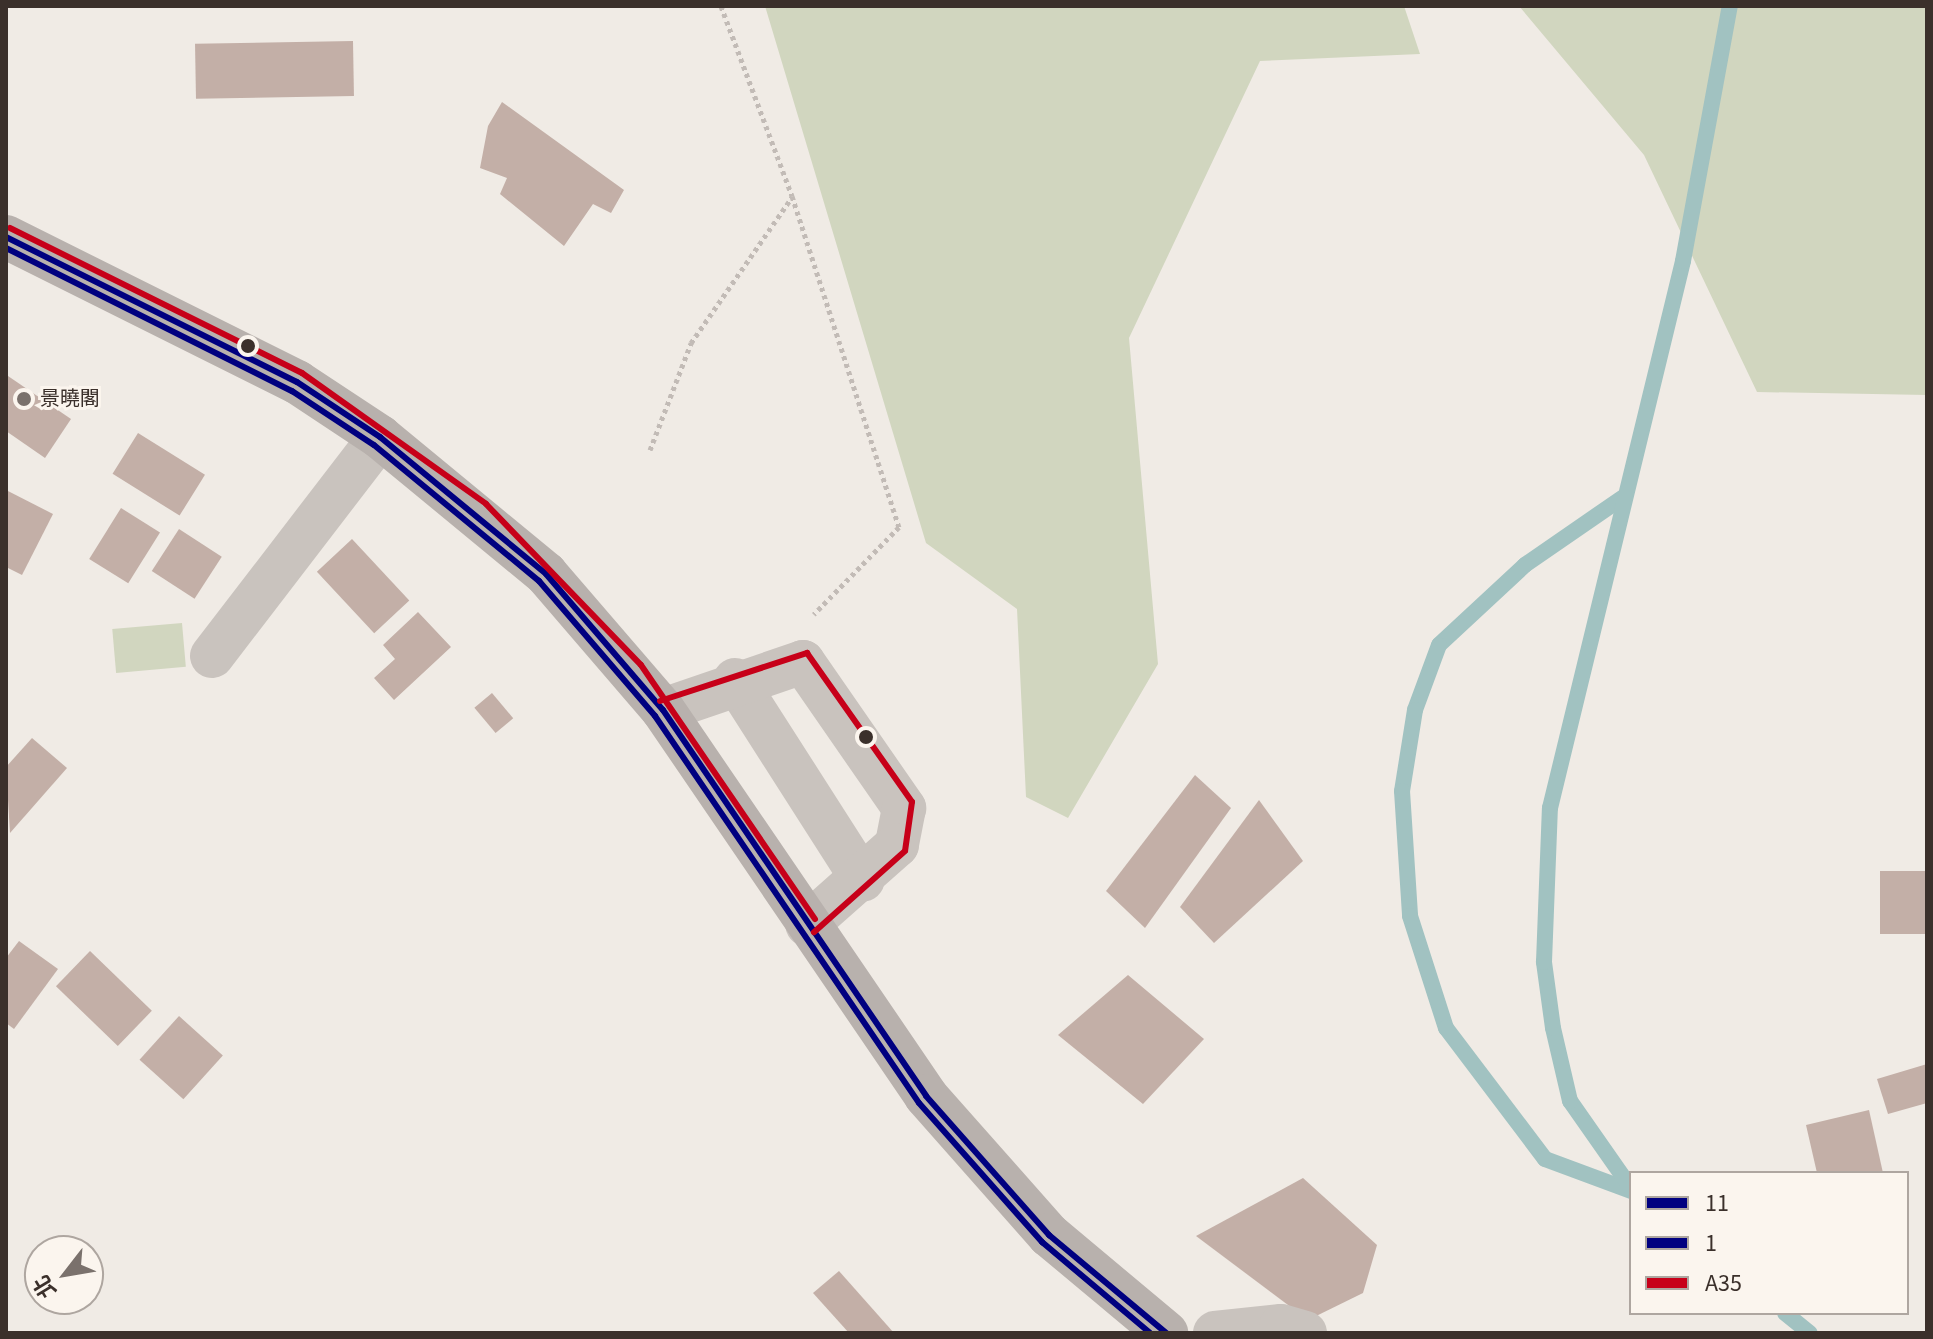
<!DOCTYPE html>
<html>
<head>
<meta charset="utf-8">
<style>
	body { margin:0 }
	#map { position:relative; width:1933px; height:1339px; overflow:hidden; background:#f0ebe5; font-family:"Source Sans 3","Noto Sans TC",sans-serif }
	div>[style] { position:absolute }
	.green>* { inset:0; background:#d1d6bf; transform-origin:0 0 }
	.stream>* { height:16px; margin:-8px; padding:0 8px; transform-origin:8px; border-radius:8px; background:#a1c2c1 }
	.building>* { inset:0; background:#c3afa7; transform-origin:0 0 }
	.path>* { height:5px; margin-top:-2.5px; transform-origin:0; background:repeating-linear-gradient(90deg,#c2bbb6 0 4px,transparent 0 8px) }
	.minor>* { height:44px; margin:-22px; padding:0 22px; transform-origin:22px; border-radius:22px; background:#c9c3be }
	.major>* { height:44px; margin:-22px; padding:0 22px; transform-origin:22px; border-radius:22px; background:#b8b1ad }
	.bus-1>* { height:6px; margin:-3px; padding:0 3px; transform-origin:3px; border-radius:3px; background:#000080 }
	.bus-2>* { height:6px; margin:-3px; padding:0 3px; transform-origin:3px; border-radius:3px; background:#000080 }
	.bus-3>* { height:6px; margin:-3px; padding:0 3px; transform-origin:3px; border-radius:3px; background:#c70019 }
	.dots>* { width:22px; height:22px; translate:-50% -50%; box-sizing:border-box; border:4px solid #fbf5ee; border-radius:50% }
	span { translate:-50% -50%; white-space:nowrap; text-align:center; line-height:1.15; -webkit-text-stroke:6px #fbf5ee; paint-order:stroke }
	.poi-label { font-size:20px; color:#3b302b }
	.left { translate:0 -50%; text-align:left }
	.frame { position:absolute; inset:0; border:8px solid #3b302b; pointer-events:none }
	.legend { position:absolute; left:1629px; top:1171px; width:280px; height:144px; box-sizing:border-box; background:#fbf5ee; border:2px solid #aea6a0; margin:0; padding:10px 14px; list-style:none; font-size:24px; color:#3b302b }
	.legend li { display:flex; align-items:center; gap:16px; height:40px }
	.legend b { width:40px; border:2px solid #aea6a0 }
	.north { position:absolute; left:24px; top:1235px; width:80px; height:80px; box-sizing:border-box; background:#fbf5ee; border:2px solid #aea6a0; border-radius:50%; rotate:239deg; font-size:22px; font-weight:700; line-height:32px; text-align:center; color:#3b302b }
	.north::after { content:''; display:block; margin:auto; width:28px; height:36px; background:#7a716c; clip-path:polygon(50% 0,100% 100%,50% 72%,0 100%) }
</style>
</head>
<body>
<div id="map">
	<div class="green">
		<div style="clip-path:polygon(765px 6px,1404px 6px,1420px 54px,1260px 61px,1129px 338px,1158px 664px,1068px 818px,1026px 797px,1017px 609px,926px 543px)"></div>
		<div style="clip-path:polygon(1519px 6px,1927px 6px,1927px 395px,1757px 392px,1644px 155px)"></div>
		<div style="left:182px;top:623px;width:44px;height:70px;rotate:85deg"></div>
	</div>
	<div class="stream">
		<div style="left:1622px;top:498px;width:118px;rotate:145.4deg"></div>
		<div style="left:1525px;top:565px;width:117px;rotate:137.1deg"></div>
		<div style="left:1439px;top:645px;width:69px;rotate:110.3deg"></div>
		<div style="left:1415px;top:710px;width:82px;rotate:99.1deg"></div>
		<div style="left:1402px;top:791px;width:125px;rotate:86.3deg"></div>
		<div style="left:1410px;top:916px;width:118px;rotate:72.2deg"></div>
		<div style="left:1446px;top:1028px;width:164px;rotate:52.9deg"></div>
		<div style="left:1545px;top:1159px;width:92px;rotate:20.4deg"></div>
		<div style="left:1631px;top:1188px;width:106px;rotate:-125deg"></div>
		<div style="left:1570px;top:1101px;width:75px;rotate:-103.1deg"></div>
		<div style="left:1553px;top:1028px;width:67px;rotate:-97.8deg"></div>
		<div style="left:1544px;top:962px;width:154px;rotate:-87.8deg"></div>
		<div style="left:1550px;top:808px;width:563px;rotate:-76.33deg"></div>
		<div style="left:1683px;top:261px;width:259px;rotate:-79.6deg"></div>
		<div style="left:1785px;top:1313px;width:32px;rotate:39deg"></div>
	</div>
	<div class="building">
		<div style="left:353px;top:41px;width:55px;height:158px;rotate:89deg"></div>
		<div style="clip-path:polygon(502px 102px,624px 190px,611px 213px,593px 204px,564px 246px,500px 194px,507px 178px,480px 168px,488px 126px)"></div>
		<div style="clip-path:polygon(8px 376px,71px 419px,45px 458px,6px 431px)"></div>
		<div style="left:138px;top:433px;width:79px;height:48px;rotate:32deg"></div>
		<div style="clip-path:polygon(6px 490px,53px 514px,22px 575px,6px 567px)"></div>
		<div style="left:121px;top:508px;width:46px;height:60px;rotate:32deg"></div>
		<div style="left:179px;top:529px;width:51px;height:50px;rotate:33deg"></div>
		<div style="left:352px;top:539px;width:84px;height:48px;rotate:47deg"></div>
		<div style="clip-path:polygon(418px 612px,451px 647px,394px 700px,374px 678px,395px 659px,383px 645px)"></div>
		<div style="left:492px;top:693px;width:33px;height:23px;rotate:50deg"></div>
		<div style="clip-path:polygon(32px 738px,67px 768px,10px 833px,6px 767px)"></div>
		<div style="clip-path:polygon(1195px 775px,1231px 808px,1145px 928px,1106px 891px)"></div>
		<div style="clip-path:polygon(1259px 800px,1303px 861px,1214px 943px,1180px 907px)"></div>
		<div style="left:1927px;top:871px;width:63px;height:47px;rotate:90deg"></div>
		<div style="clip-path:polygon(19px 941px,58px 969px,14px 1029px,6px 1023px,6px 958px)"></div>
		<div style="left:90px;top:951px;width:86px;height:49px;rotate:44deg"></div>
		<div style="clip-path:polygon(1128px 975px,1204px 1039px,1143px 1104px,1058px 1035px)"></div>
		<div style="left:179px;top:1016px;width:59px;height:59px;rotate:42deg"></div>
		<div style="clip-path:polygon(1927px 1064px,1927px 1103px,1888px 1114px,1877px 1079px)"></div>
		<div style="clip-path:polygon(1869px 1110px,1883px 1173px,1817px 1173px,1806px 1125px)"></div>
		<div style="clip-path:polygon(1303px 1178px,1377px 1245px,1363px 1293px,1308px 1320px,1196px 1236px)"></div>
		<div style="clip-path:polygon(839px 1271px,894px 1333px,849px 1333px,813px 1293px)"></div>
	</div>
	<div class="path">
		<div style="left:721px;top:6px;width:203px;rotate:69.5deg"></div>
		<div style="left:792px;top:196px;width:348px;rotate:72.1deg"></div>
		<div style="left:899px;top:527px;width:122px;rotate:134.3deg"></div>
		<div style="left:650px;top:450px;width:115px;rotate:-69deg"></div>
		<div style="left:691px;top:343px;width:178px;rotate:-55.3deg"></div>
	</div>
	<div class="minor">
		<div style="left:212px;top:656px;width:276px;rotate:-52.5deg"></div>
		<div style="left:735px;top:680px;width:237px;rotate:57.4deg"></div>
		<div style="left:663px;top:710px;width:148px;rotate:-18.9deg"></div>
		<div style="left:803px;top:662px;width:178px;rotate:55.3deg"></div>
		<div style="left:904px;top:808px;width:38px;rotate:101deg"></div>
		<div style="left:897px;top:845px;width:120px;rotate:138.4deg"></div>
		<div style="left:1215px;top:1333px;width:66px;rotate:-6.1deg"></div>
		<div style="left:1281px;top:1326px;width:25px;rotate:16deg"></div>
	</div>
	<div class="major">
		<div style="left:6px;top:237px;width:325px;rotate:26.5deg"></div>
		<div style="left:297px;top:382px;width:100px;rotate:33.5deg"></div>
		<div style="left:380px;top:437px;width:215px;rotate:39.5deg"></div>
		<div style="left:546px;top:574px;width:179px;rotate:49.3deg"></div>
		<div style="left:663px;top:710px;width:467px;rotate:55.7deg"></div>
		<div style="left:926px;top:1096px;width:186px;rotate:48.5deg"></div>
		<div style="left:1049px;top:1235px;width:153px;rotate:39.9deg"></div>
	</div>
	<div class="bus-1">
		<div style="left:6px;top:237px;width:325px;rotate:26.5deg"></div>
		<div style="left:297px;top:382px;width:100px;rotate:33.5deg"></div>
		<div style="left:380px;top:437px;width:215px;rotate:39.5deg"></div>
		<div style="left:546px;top:574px;width:179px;rotate:49.3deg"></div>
		<div style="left:663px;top:710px;width:467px;rotate:55.7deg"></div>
		<div style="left:926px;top:1096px;width:186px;rotate:48.5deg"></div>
		<div style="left:1049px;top:1235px;width:153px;rotate:39.9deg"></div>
	</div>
	<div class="bus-2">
		<div style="left:6px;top:248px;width:320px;rotate:26.6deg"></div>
		<div style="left:292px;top:391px;width:98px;rotate:33.4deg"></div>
		<div style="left:374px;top:445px;width:214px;rotate:39.5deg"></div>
		<div style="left:539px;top:581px;width:178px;rotate:49.3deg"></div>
		<div style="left:655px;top:716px;width:468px;rotate:55.7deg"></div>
		<div style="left:919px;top:1103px;width:186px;rotate:48.5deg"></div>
		<div style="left:1042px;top:1242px;width:141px;rotate:40.1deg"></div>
	</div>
	<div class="bus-3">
		<div style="left:10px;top:228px;width:326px;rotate:26.4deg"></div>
		<div style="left:302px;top:373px;width:226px;rotate:35.4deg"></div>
		<div style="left:486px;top:504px;width:223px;rotate:46.1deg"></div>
		<div style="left:641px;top:665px;width:308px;rotate:55.6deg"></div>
		<div style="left:660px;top:701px;width:155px;rotate:-18.1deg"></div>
		<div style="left:807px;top:653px;width:182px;rotate:54.8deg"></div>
		<div style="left:912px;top:802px;width:49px;rotate:98.1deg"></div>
		<div style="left:905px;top:851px;width:122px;rotate:138.3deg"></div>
	</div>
	<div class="dots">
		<div style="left:248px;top:346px;background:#3b302b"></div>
		<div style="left:24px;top:399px;background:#7a716c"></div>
		<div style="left:866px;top:737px;background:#3b302b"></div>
	</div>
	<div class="poi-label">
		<span class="left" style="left:40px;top:399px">景曉閣</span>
	</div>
	<div class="frame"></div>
	<ul class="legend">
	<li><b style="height:10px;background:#000080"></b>11</li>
	<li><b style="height:10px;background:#000080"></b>1</li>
	<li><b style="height:10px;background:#c70019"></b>A35</li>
	</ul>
	<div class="north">北</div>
</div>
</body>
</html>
